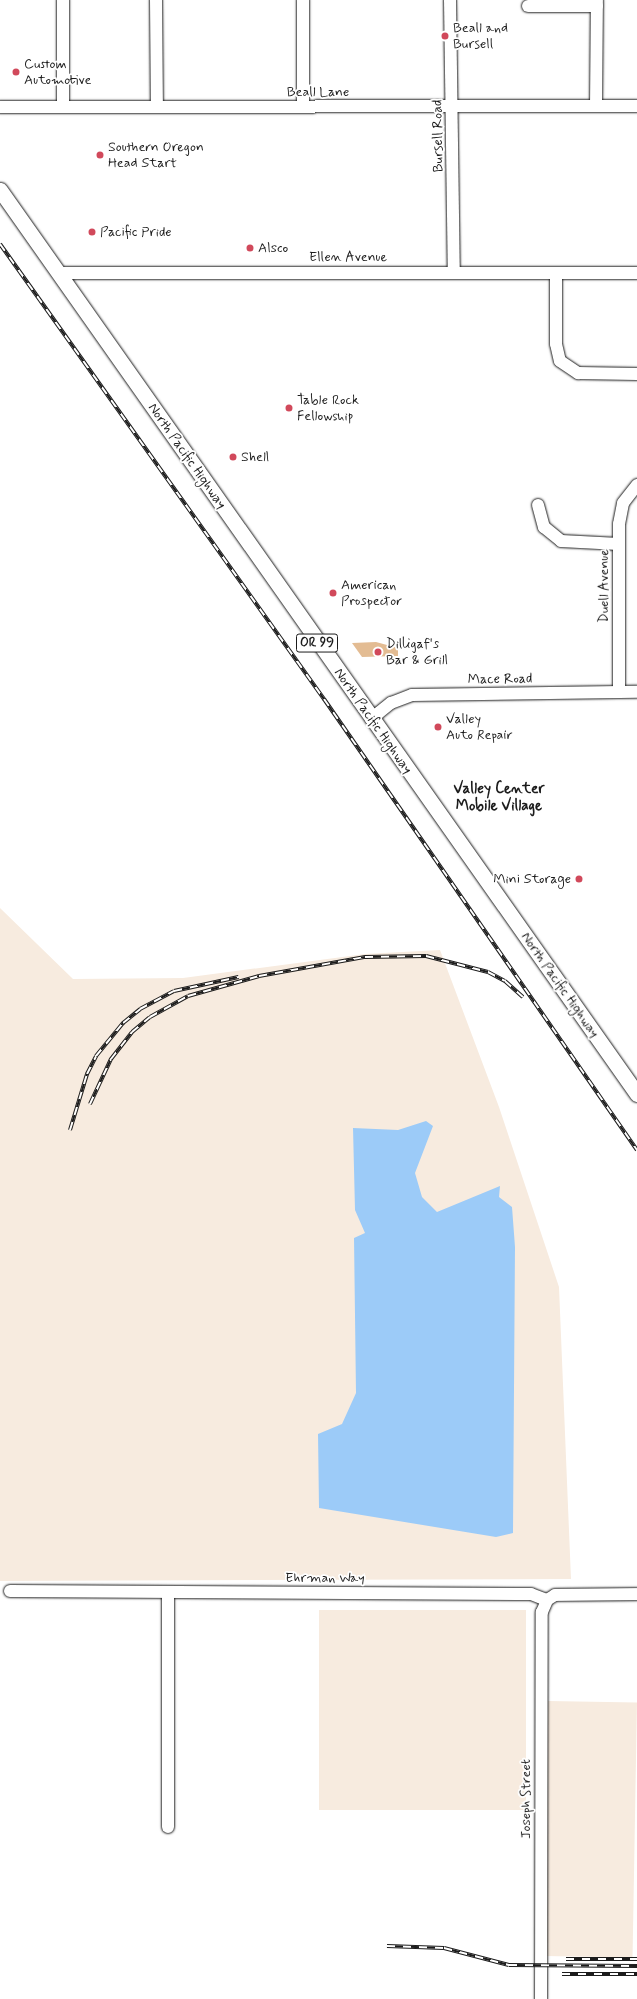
<!DOCTYPE html>
<html>
<head>
<meta charset="utf-8">
<style>
	body { margin:0 }
	#map { position:relative; width:637px; height:1999px; overflow:hidden; background:#fff; font-family:Mynerve,sans-serif }
	div>[style] { position:absolute }
	.built>* { inset:0; background:#f7ebdf; transform-origin:0 0 }
	.water>* { inset:0; background:#9ccbf8 }
	.building>* { inset:0; background:#e3bc93 }
	.roads { filter:drop-shadow(0 0 1px #1c1c1c) drop-shadow(0 0 1px #1c1c1c) }
	.minor>* { height:12px; margin:-6px; padding:0 6px; transform-origin:6px; border-radius:6px; background:#fff }
	.major>* { height:15px; margin:-7.5px; padding:0 7.5px; transform-origin:7.5px; border-radius:7.5px; background:#fff }
	.rail>* { height:4px; margin-top:-2px; transform-origin:0; background:repeating-linear-gradient(90deg,#fff 0 8px,#1c1c1c 0 16px); box-sizing:border-box; border-block:1px solid #1c1c1c }
	.dots>* { width:11px; height:11px; translate:-50% -50%; box-sizing:border-box; border:2px solid #fff; border-radius:50% }
	span { translate:-50% -50%; white-space:nowrap; text-align:center; line-height:1.15; -webkit-text-stroke:3.5px #fff; paint-order:stroke }
	.shield-label span { padding:1px 3px; background:#fff; border:1px solid; border-radius:3px; -webkit-text-stroke-width:0 }
	.shield-label { font-size:13px; color:#1c1c1c; font-weight:700 }
	.poi-label { font-size:14px; color:#1c1c1c }
	.left { translate:0 -50%; text-align:left }
	.right { translate:-100% -50%; text-align:right }
	.street-label { font-size:14px; color:#1c1c1c }
	.neighbourhood-label { font-size:15px; color:#1c1c1c; font-weight:700 }
</style>
</head>
<body>
<div id="map">
	<div class="built">
		<div style="clip-path:polygon(0 908px,73px 979px,183px 978px,365px 954px,440px 950px,499px 1107px,559px 1287px,571px 1579px,0 1581px)"></div>
		<div style="left:526px;top:1610px;width:200px;height:207px;rotate:90deg"></div>
		<div style="left:548px;top:1701px;width:89px;height:255px;rotate:1deg"></div>
	</div>
	<div class="water">
		<div style="clip-path:polygon(426px 1121px,433px 1126px,415px 1173px,422px 1197px,437px 1212px,500px 1186px,499px 1197px,512px 1207px,515px 1247px,513px 1533px,496px 1537px,319px 1508px,318px 1434px,342px 1424px,356px 1393px,354px 1238px,365px 1233px,355px 1210px,353px 1128px,398px 1130px)"></div>
	</div>
	<div class="building">
		<div style="clip-path:polygon(376px 642px,398px 648px,398px 656px,362px 657px,352px 643px)"></div>
	</div>
	<div class="roads">
		<div class="minor">
			<div style="left:63px;top:0;width:107px;rotate:90deg"></div>
			<div style="left:156px;top:0;width:107px;rotate:89.5deg"></div>
			<div style="left:303px;top:0;width:106px;rotate:90deg"></div>
			<div style="left:450px;top:0;width:272px;rotate:89.2deg"></div>
			<div style="left:528px;top:6px;width:69px"></div>
			<div style="left:596px;top:106px;width:106px;rotate:-89.5deg"></div>
			<div style="left:0;top:107px;width:637px;rotate:-0.09deg"></div>
			<div style="left:59px;top:273px;width:578px"></div>
			<div style="left:556px;top:273px;width:71px;rotate:90deg"></div>
			<div style="left:556px;top:344px;width:17px;rotate:77deg"></div>
			<div style="left:560px;top:361px;width:22px;rotate:34deg"></div>
			<div style="left:578px;top:373px;width:59px;rotate:1deg"></div>
			<div style="left:538px;top:505px;width:23px;rotate:75deg"></div>
			<div style="left:544px;top:527px;width:22px;rotate:39deg"></div>
			<div style="left:561px;top:541px;width:58px;rotate:3deg"></div>
			<div style="left:619px;top:692px;width:168px;rotate:-90deg"></div>
			<div style="left:619px;top:524px;width:21px;rotate:-79deg"></div>
			<div style="left:623px;top:503px;width:23px;rotate:-52deg"></div>
			<div style="left:371px;top:719px;width:26px;rotate:-39deg"></div>
			<div style="left:391px;top:703px;width:22px;rotate:-21deg"></div>
			<div style="left:412px;top:695px;width:225px;rotate:-0.8deg"></div>
			<div style="left:10px;top:1591px;width:521px;rotate:0.33deg"></div>
			<div style="left:531px;top:1594px;width:17px;rotate:21deg"></div>
			<div style="left:168px;top:1592px;width:235px;rotate:90deg"></div>
			<div style="left:541px;top:1999px;width:387px;rotate:-89.9deg"></div>
			<div style="left:542px;top:1612px;width:13px;rotate:-67deg"></div>
			<div style="left:547px;top:1600px;width:9px;rotate:-32deg"></div>
			<div style="left:555px;top:1595px;width:82px;rotate:-0.7deg"></div>
		</div>
		<div class="major">
			<div style="left:0;top:190px;width:1106px;rotate:54.83deg"></div>
		</div>
	</div>
	<div class="rail">
		<div style="left:0;top:244px;width:559px;rotate:54.55deg"></div>
		<div style="left:324px;top:699px;width:549px;rotate:55.24deg"></div>
		<div style="left:90px;top:1104px;width:50px;rotate:-65deg"></div>
		<div style="left:111px;top:1059px;width:34px;rotate:-52deg"></div>
		<div style="left:132px;top:1032px;width:23px;rotate:-40deg"></div>
		<div style="left:150px;top:1017px;width:43px;rotate:-28.9deg"></div>
		<div style="left:188px;top:996px;width:74px;rotate:-15.7deg"></div>
		<div style="left:259px;top:976px;width:108px;rotate:-10.2deg"></div>
		<div style="left:365px;top:957px;width:61px;rotate:-0.9deg"></div>
		<div style="left:426px;top:956px;width:64px;rotate:14.5deg"></div>
		<div style="left:488px;top:972px;width:19px;rotate:28deg"></div>
		<div style="left:505px;top:981px;width:24px;rotate:42deg"></div>
		<div style="left:70px;top:1130px;width:59px;rotate:-73.1deg"></div>
		<div style="left:87px;top:1074px;width:20px;rotate:-63deg"></div>
		<div style="left:96px;top:1056px;width:43px;rotate:-50.7deg"></div>
		<div style="left:123px;top:1023px;width:22px;rotate:-39deg"></div>
		<div style="left:140px;top:1009px;width:38px;rotate:-28deg"></div>
		<div style="left:174px;top:991px;width:66px;rotate:-12.2deg"></div>
		<div style="left:387px;top:1946px;width:57px;rotate:2deg"></div>
		<div style="left:444px;top:1948px;width:67px;rotate:14.7deg"></div>
		<div style="left:509px;top:1965px;width:128px;rotate:0.4deg"></div>
		<div style="left:566px;top:1959px;width:71px"></div>
		<div style="left:562px;top:1974px;width:75px"></div>
	</div>
	<div class="dots">
		<div style="left:445px;top:36px;background:#d1495b"></div>
		<div style="left:16px;top:72px;background:#d1495b"></div>
		<div style="left:100px;top:155px;background:#d1495b"></div>
		<div style="left:92px;top:232px;background:#d1495b"></div>
		<div style="left:250px;top:248px;background:#d1495b"></div>
		<div style="left:289px;top:408px;background:#d1495b"></div>
		<div style="left:233px;top:457px;background:#d1495b"></div>
		<div style="left:333px;top:593px;background:#d1495b"></div>
		<div style="left:378px;top:652px;background:#d1495b"></div>
		<div style="left:438px;top:727px;background:#d1495b"></div>
		<div style="left:579px;top:879px;background:#d1495b"></div>
	</div>
	<div class="shield-label">
		<span style="left:317px;top:643px">OR 99</span>
	</div>
	<div class="poi-label">
		<span class="left" style="left:453px;top:36px">Beall and<br>Bursell</span>
		<span class="left" style="left:24px;top:72px">Custom<br>Automotive</span>
		<span class="left" style="left:108px;top:155px">Southern Oregon<br>Head Start</span>
		<span class="left" style="left:100px;top:232px">Pacific Pride</span>
		<span class="left" style="left:258px;top:248px">Alsco</span>
		<span class="left" style="left:297px;top:408px">Table Rock<br>Fellowship</span>
		<span class="left" style="left:241px;top:457px">Shell</span>
		<span class="left" style="left:341px;top:593px">American<br>Prospector</span>
		<span class="left" style="left:386px;top:652px">Dilligaf's<br>Bar &amp; Grill</span>
		<span class="left" style="left:446px;top:727px">Valley<br>Auto Repair</span>
		<span class="right" style="left:571px;top:879px">Mini Storage</span>
	</div>
	<div class="street-label">
		<span style="left:318px;top:92px">Beall Lane</span>
		<span style="left:438px;top:136px;rotate:-91deg">Bursell Road</span>
		<span style="left:348px;top:257px">Ellen Avenue</span>
		<span style="left:187px;top:456px;rotate:55deg">North Pacific Highway</span>
		<span style="left:604px;top:586px;rotate:-90deg">Duell Avenue</span>
		<span style="left:500px;top:679px;rotate:-1deg">Mace Road</span>
		<span style="left:373px;top:721px;rotate:55deg">North Pacific Highway</span>
		<span style="left:560px;top:985px;rotate:55deg">North Pacific Highway</span>
		<span style="left:325px;top:1578px">Ehrman Way</span>
		<span style="left:526px;top:1799px;rotate:-90deg">Joseph Street</span>
	</div>
	<div class="neighbourhood-label">
		<span style="left:499px;top:798px">Valley Center<br>Mobile Village</span>
	</div>
</div>
</body>
</html>
